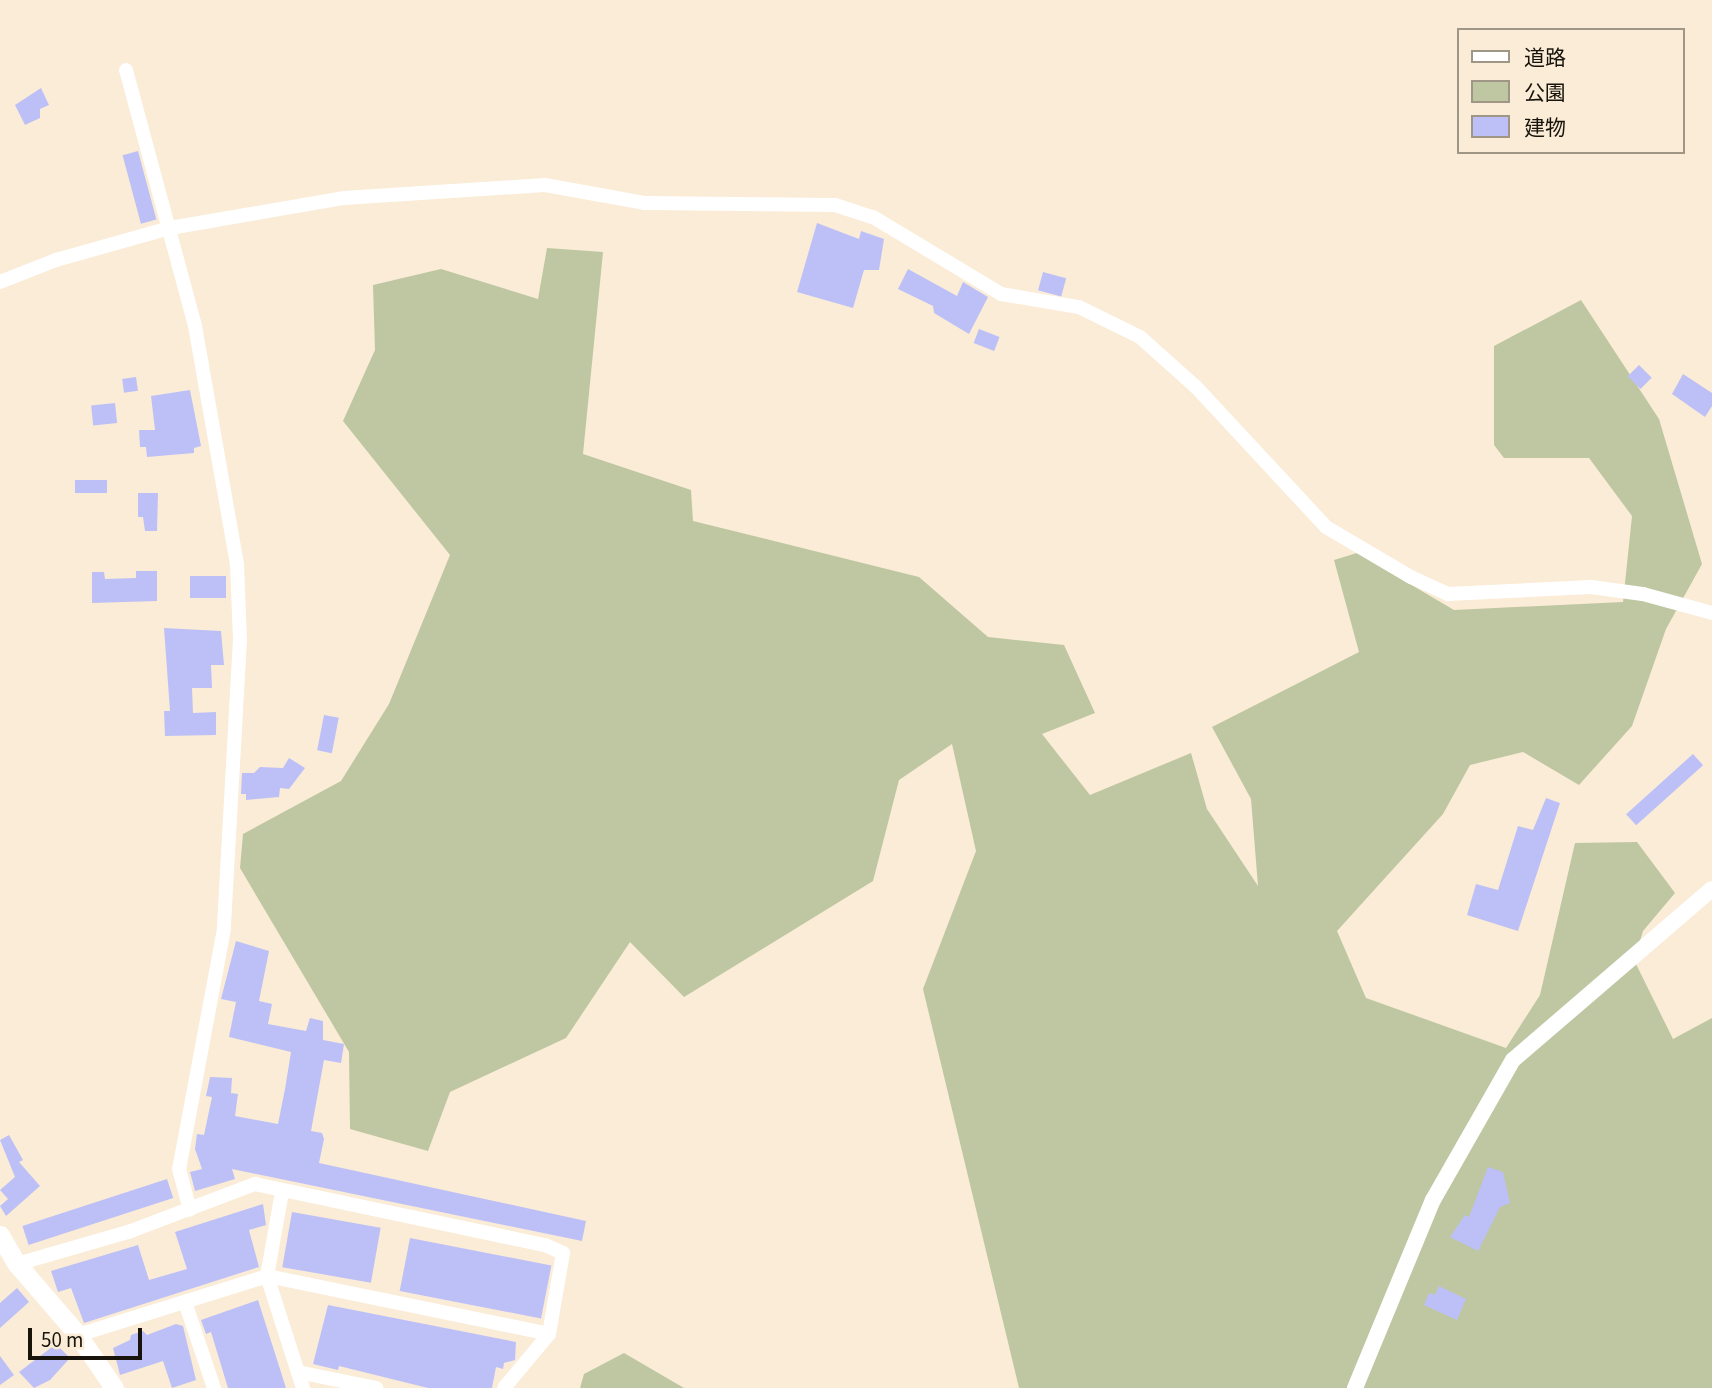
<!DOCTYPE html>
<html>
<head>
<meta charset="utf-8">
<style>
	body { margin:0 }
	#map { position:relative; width:1712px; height:1388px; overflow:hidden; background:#faecd6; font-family:"Source Sans 3","Noto Sans JP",sans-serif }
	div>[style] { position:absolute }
	.green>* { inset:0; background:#bec7a2 }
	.building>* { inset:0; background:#bdc0f7; transform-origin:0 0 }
	.minor>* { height:14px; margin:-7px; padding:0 7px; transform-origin:7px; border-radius:7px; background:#fff }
	.tertiary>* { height:16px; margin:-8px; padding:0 8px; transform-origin:8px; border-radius:8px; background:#fff }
	.secondary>* { height:19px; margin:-9.5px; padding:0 9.5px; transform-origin:9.5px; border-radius:9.5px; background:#fff }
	span { translate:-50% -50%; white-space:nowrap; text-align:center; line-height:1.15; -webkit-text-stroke:5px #faecd6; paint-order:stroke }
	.legend { position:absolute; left:1457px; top:28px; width:228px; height:126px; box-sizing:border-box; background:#faecd6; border:2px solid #a09685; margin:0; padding:9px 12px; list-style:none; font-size:21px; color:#18140c }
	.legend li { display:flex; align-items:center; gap:14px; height:35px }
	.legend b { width:35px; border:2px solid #a09685 }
	.scale { position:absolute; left:28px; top:1328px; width:114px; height:32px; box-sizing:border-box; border:4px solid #18140c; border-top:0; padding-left:9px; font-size:21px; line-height:24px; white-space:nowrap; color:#18140c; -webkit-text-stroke:5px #faecd6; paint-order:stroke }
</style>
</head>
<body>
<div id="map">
	<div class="green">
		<div style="clip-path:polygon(547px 248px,603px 252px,583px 454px,691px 490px,693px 521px,919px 577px,988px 637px,1064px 645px,1095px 713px,1042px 734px,1090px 795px,1191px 753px,1207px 809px,1258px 886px,1251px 799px,1212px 727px,1359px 652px,1334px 560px,1357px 553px,1454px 610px,1623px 602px,1632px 516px,1589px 458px,1504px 458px,1494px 445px,1494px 346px,1581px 300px,1659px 419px,1702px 564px,1666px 629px,1632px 726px,1579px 785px,1523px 752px,1470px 765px,1443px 814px,1337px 931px,1366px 998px,1506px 1048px,1540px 995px,1575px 843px,1637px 842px,1675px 893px,1643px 931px,1634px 960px,1673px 1039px,1712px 1018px,1712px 1388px,1019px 1388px,923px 989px,976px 851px,952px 744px,899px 780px,873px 881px,684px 997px,630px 942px,566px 1038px,450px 1092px,428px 1151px,350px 1129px,349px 1052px,240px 868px,243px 834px,341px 781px,389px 704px,450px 555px,343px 421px,375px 350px,373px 285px,441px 269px,538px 299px)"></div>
		<div style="clip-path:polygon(624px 1353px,684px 1388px,580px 1388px,584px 1374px)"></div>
	</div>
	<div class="building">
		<div style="clip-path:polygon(41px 88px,49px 105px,40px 109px,40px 118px,25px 125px,15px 105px)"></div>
		<div style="left:138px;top:151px;width:71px;height:16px;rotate:75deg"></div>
		<div style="clip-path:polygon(817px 223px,859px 239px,861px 231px,884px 239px,879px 270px,864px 270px,853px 308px,797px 292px)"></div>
		<div style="clip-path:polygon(908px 269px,957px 296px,963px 282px,988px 297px,969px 334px,934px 313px,933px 306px,898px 289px)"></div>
		<div style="left:1043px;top:272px;width:24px;height:19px;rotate:15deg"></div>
		<div style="left:979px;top:329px;width:22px;height:15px;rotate:21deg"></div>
		<div style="left:1639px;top:365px;width:18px;height:16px;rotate:45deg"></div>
		<div style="clip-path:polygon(1683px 374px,1712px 393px,1712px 406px,1705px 417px,1672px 394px)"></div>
		<div style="left:136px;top:377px;width:14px;height:14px;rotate:82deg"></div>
		<div style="clip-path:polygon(190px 390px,201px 446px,194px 448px,194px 453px,147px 457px,146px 447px,140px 447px,139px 430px,155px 430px,151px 396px)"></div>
		<div style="left:115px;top:403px;width:20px;height:24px;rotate:84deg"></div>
		<div style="left:75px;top:480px;width:32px;height:13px"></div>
		<div style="clip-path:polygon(138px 493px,158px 493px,157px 531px,145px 531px,143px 517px,138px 517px)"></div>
		<div style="clip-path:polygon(136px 571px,157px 571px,157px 601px,92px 603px,92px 572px,104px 572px,105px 579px,136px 578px)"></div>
		<div style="left:190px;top:576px;width:36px;height:22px"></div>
		<div style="clip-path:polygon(164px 628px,221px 631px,224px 665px,211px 665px,212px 688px,192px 688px,193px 713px,216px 712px,216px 735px,165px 736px,164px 711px,170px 711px)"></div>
		<div style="left:324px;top:715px;width:15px;height:36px;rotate:11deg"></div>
		<div style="left:1693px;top:754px;width:15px;height:90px;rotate:48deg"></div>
		<div style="clip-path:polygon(289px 758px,305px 768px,289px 789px,280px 788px,279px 797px,246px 800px,246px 794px,241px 794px,242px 773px,254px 773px,260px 767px,283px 768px)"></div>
		<div style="clip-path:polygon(1546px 798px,1560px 803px,1518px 931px,1467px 915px,1476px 884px,1498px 890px,1518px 826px,1533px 830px)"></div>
		<div style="clip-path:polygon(236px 941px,269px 951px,259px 1001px,272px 1004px,268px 1024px,306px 1031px,310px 1018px,323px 1021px,323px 1040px,344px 1044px,341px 1063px,324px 1060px,311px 1131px,322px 1133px,324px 1139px,319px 1163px,586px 1221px,582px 1241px,232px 1169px,235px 1179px,195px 1191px,190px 1172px,202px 1169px,195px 1149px,197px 1134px,204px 1135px,212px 1097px,206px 1096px,210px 1077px,232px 1078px,231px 1093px,238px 1094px,235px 1116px,278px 1124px,285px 1089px,291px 1052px,229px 1037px,236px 1002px,221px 999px)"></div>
		<div style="clip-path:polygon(9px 1135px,23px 1160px,19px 1162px,40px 1186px,6px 1216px,0 1206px,8px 1199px,0 1190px,15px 1177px,0 1140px)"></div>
		<div style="clip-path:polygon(1488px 1167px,1503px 1172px,1510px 1203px,1500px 1207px,1478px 1251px,1450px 1237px,1465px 1215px,1469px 1217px)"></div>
		<div style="left:167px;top:1179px;width:20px;height:152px;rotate:72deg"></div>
		<div style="clip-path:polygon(263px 1204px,266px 1225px,249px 1230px,259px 1267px,84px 1323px,71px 1288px,58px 1292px,51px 1271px,138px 1245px,149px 1280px,187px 1269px,175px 1232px)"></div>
		<div style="left:292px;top:1212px;width:90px;height:56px;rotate:10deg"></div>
		<div style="left:410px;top:1238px;width:144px;height:54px;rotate:11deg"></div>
		<div style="clip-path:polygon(1439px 1286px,1466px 1299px,1457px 1320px,1424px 1305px,1429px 1293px,1435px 1295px)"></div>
		<div style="clip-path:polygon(17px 1288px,29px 1302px,0 1328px,0 1303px)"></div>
		<div style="clip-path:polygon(258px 1300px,286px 1388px,228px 1388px,211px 1332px,206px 1334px,201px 1320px)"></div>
		<div style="clip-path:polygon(328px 1305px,516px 1342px,515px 1360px,504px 1363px,503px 1369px,496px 1367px,492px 1388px,428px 1388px,339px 1366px,338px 1370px,313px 1364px)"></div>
		<div style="clip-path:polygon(176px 1324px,183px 1326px,196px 1380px,172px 1388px,163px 1361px,120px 1375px,113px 1348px,130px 1340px,131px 1335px,143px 1331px,147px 1335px)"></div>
		<div style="clip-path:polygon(56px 1344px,70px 1358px,50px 1380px,34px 1388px,19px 1372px)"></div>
		<div style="clip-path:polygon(0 1356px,14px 1375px,0 1385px)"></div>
	</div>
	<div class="minor">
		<div style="left:126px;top:70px;width:265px;rotate:74.9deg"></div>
		<div style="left:195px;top:326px;width:243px;rotate:80deg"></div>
		<div style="left:237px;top:565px;width:74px;rotate:87.7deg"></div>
		<div style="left:240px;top:639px;width:290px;rotate:93.2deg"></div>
		<div style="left:224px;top:929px;width:244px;rotate:100.6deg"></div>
		<div style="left:179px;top:1169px;width:42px;rotate:75deg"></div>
		<div style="left:0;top:282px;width:60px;rotate:-21.4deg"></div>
		<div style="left:56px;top:260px;width:118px;rotate:-15.7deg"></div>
		<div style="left:170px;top:228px;width:177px;rotate:-9.8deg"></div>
		<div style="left:344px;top:198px;width:201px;rotate:-3.7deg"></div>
		<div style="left:545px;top:185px;width:102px;rotate:10.2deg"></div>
		<div style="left:645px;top:203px;width:190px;rotate:0.6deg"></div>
		<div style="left:835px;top:205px;width:40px;rotate:18deg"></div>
		<div style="left:873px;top:217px;width:149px;rotate:31deg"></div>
		<div style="left:1001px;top:294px;width:79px;rotate:9.5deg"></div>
		<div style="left:1079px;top:307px;width:68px;rotate:26.2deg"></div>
		<div style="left:1140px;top:337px;width:75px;rotate:41.8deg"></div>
		<div style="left:1196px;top:387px;width:191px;rotate:47.1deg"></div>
		<div style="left:1326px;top:527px;width:99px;rotate:30.5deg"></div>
		<div style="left:1411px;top:577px;width:41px;rotate:24.7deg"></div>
		<div style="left:1448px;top:594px;width:143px;rotate:-2.8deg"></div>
		<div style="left:1591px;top:587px;width:52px;rotate:7.7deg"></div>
		<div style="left:1643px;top:594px;width:72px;rotate:15.4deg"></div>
		<div style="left:282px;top:1192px;width:85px;rotate:100.1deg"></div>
		<div style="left:267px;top:1276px;width:118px;rotate:72.2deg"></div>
		<div style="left:17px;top:1264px;width:119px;rotate:-16.1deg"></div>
		<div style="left:131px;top:1231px;width:133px;rotate:-20.8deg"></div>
		<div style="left:255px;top:1184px;width:296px;rotate:11.9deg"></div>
		<div style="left:545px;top:1245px;width:20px;rotate:24deg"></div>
		<div style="left:563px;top:1253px;width:82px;rotate:99.8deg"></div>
		<div style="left:549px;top:1334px;width:70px;rotate:129.8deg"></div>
		<div style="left:185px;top:1302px;width:91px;rotate:71.4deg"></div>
		<div style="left:78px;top:1335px;width:198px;rotate:-17.3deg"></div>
		<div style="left:267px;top:1276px;width:288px;rotate:11.6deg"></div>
		<div style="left:298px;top:1372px;width:80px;rotate:11.6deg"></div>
	</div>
	<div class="tertiary">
		<div style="left:1355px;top:1388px;width:204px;rotate:-67.5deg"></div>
		<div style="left:1433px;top:1200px;width:161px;rotate:-60.3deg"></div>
		<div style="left:1513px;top:1060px;width:262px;rotate:-40.7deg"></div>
	</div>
	<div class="secondary">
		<div style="left:0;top:1235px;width:34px;rotate:60deg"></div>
		<div style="left:17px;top:1264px;width:94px;rotate:49.3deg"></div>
		<div style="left:78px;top:1335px;width:64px;rotate:55.8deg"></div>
	</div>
	<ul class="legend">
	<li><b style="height:9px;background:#fff"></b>道路</li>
	<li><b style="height:19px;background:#bec7a2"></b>公園</li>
	<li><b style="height:19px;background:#bdc0f7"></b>建物</li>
	</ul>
	<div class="scale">50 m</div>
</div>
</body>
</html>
